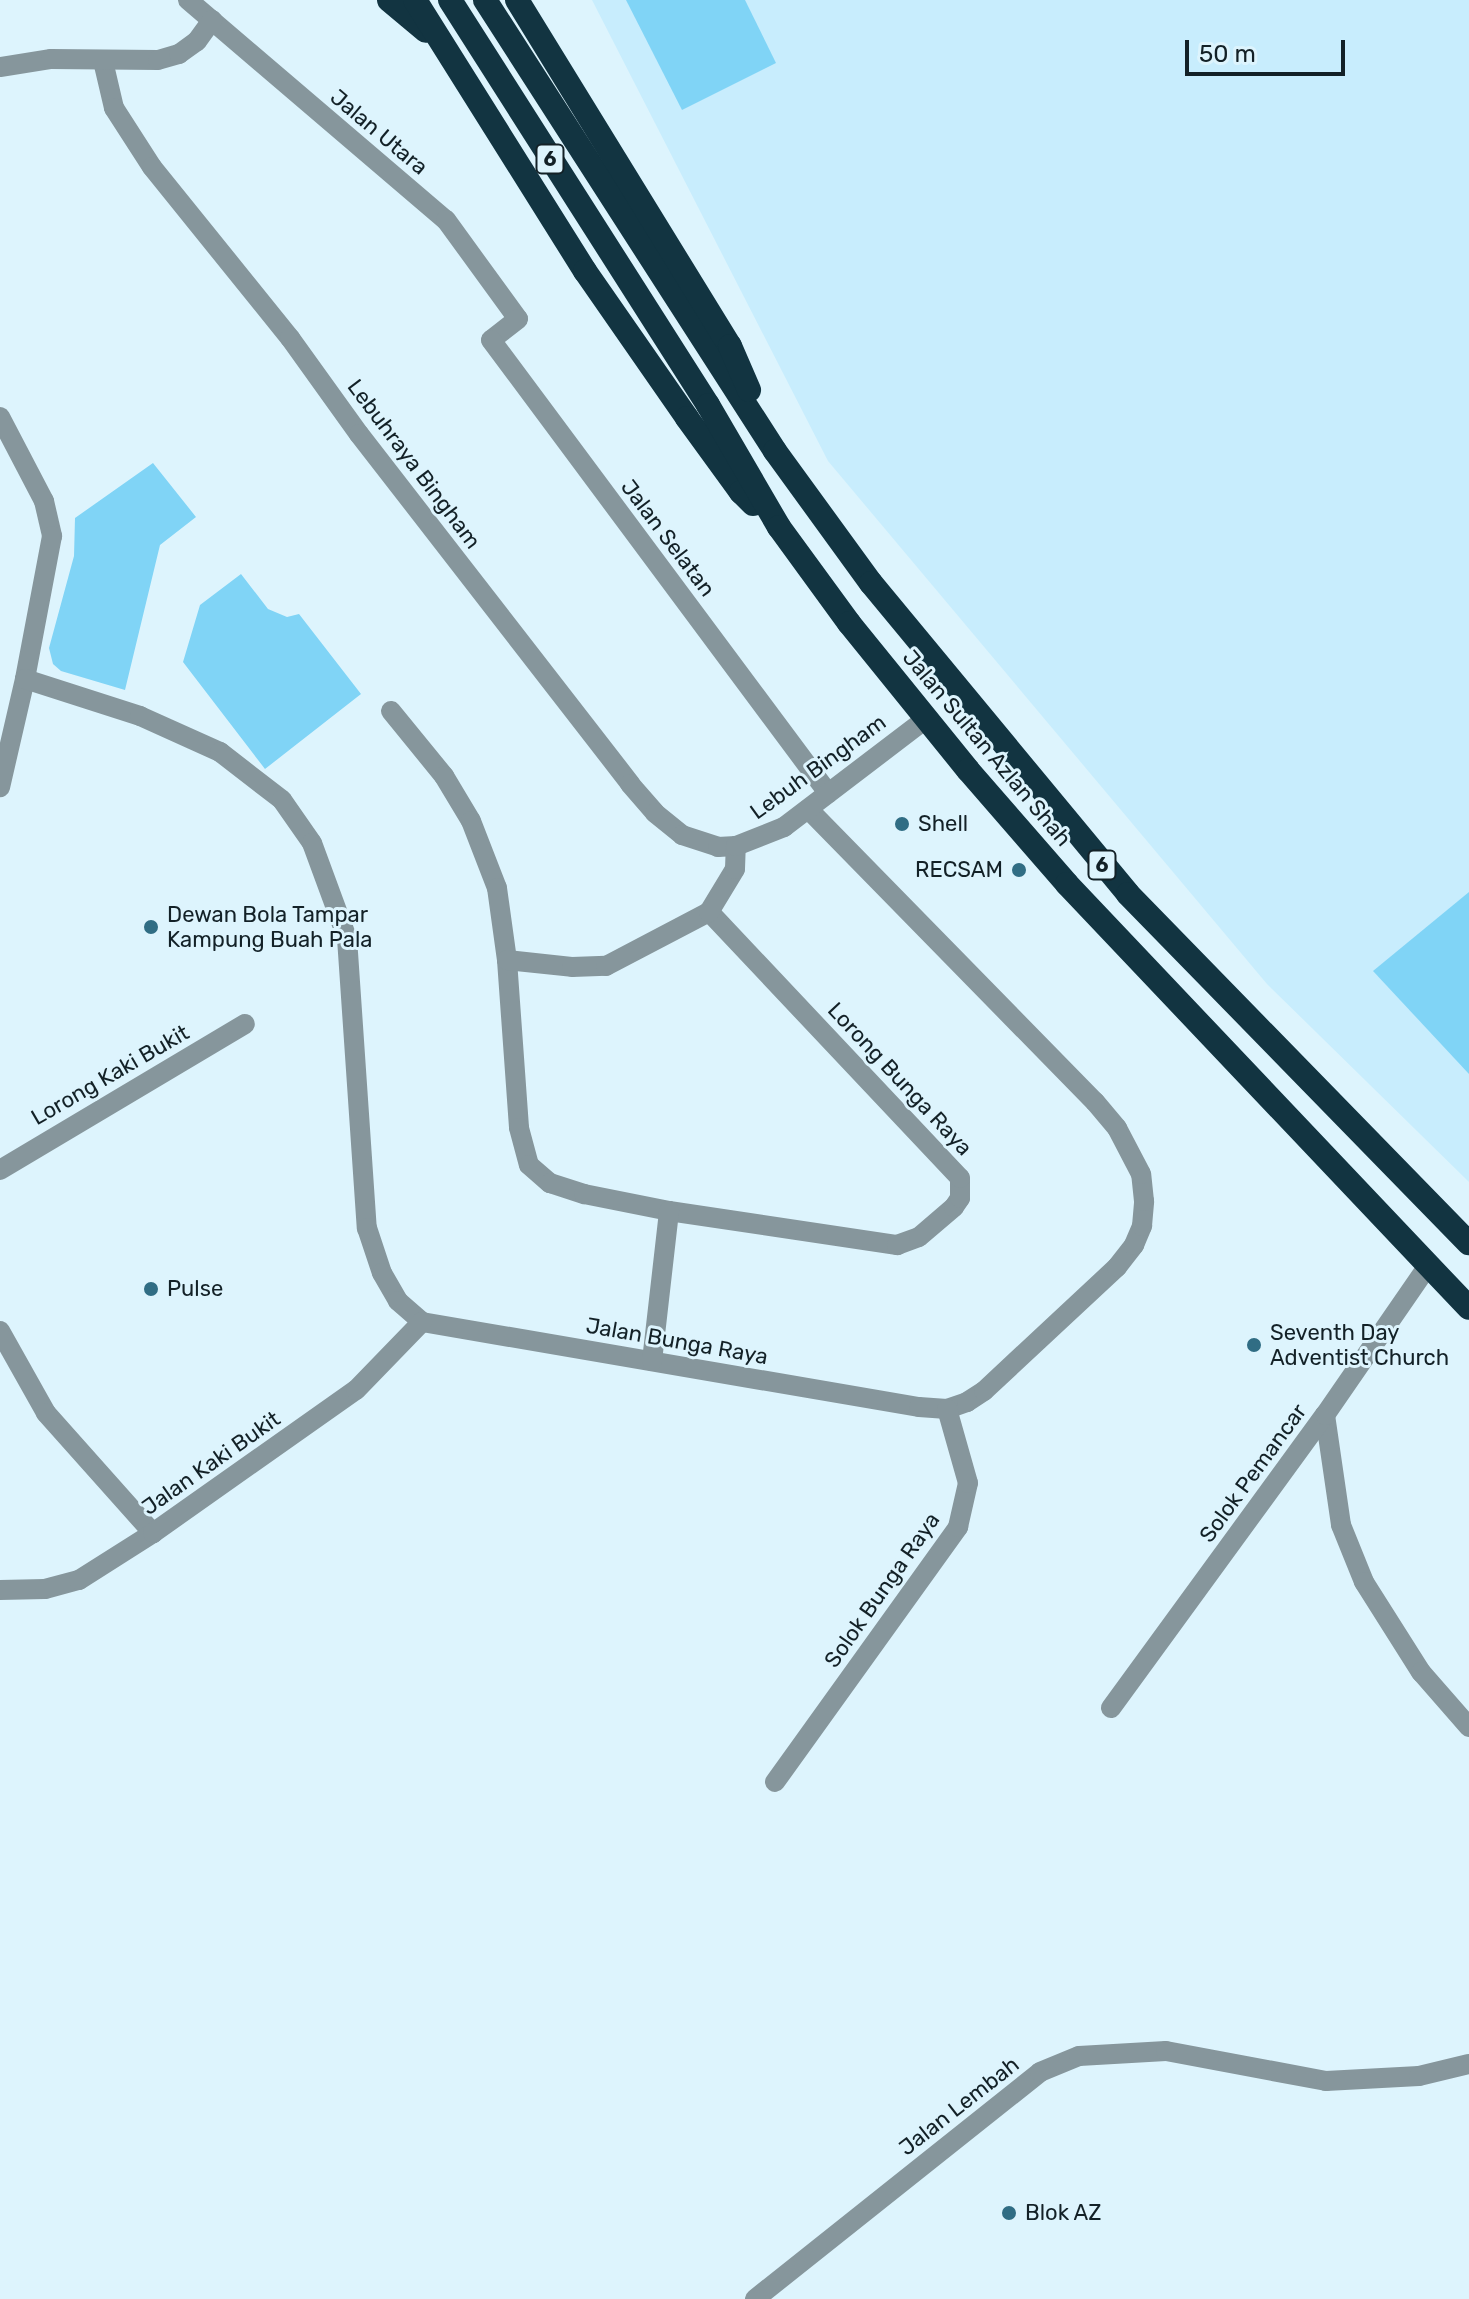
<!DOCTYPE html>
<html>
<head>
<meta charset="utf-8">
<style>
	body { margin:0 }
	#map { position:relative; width:1469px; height:2299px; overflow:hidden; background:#ddf4fd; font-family:Rubik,sans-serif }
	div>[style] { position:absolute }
	.built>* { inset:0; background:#c8edfd }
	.green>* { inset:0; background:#80d4f6 }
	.minor>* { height:20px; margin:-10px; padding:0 10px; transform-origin:10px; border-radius:10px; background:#86969c }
	.highway>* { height:24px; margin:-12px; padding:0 12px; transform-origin:12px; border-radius:12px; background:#123441 }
	.dots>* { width:22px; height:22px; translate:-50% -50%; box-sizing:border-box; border:4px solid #ddf4fd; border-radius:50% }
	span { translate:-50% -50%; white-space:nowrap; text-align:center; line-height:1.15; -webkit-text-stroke:6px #ddf4fd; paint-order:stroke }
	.shield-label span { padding:2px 6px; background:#ddf4fd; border:2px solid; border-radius:6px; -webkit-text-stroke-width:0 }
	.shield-label { font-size:20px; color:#132127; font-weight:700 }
	.street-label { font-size:22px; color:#132127 }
	.poi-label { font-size:22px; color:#132127 }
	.left { translate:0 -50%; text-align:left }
	.right { translate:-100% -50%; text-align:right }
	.scale { position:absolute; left:1185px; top:40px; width:160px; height:36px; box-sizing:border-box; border:4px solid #132127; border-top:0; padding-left:10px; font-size:24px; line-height:28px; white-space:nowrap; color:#132127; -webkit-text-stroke:6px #ddf4fd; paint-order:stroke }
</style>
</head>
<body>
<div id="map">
	<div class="built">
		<div style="clip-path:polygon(592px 0,1469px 0,1469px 1182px,1267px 984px,828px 461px)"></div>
	</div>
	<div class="green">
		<div style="clip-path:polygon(626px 0,745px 0,776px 63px,682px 110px)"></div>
		<div style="clip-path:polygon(153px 463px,196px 517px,160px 545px,125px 690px,61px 671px,53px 664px,49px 648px,74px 556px,75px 518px)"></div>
		<div style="clip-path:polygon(241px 574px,268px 609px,287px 617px,299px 614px,361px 694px,265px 769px,183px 662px,200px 605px)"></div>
		<div style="clip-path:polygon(1469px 892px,1469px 1074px,1373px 971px)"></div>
	</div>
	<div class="minor">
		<div style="left:188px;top:0;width:339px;rotate:40.5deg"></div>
		<div style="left:446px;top:220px;width:122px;rotate:54deg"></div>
		<div style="left:518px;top:319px;width:34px;rotate:142deg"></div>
		<div style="left:491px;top:340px;width:565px;rotate:53.35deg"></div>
		<div style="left:103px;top:61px;width:48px;rotate:76.8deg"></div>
		<div style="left:114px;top:108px;width:70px;rotate:57.2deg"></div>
		<div style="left:152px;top:167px;width:220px;rotate:51.1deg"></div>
		<div style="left:290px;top:338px;width:118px;rotate:54.3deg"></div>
		<div style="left:359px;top:434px;width:443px;rotate:52.2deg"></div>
		<div style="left:630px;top:784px;width:38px;rotate:49deg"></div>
		<div style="left:655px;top:813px;width:35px;rotate:39deg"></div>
		<div style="left:682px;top:835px;width:38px;rotate:18deg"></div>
		<div style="left:718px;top:847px;width:18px;rotate:-3deg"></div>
		<div style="left:0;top:67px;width:52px;rotate:-8.9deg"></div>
		<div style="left:51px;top:59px;width:107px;rotate:0.5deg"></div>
		<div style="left:158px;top:60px;width:22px;rotate:-16deg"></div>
		<div style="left:179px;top:54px;width:22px;rotate:-36deg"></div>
		<div style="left:197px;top:41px;width:26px;rotate:-54deg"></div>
		<div style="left:0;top:417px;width:95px;rotate:62.4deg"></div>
		<div style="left:44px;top:501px;width:36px;rotate:77deg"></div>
		<div style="left:52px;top:536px;width:146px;rotate:100.7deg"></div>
		<div style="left:25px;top:679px;width:111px;rotate:103deg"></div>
		<div style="left:25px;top:679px;width:121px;rotate:17.8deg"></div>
		<div style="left:140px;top:716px;width:88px;rotate:24.2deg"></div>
		<div style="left:220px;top:752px;width:78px;rotate:37.7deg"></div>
		<div style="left:282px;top:800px;width:52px;rotate:55.1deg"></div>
		<div style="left:312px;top:843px;width:101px;rotate:69.8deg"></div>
		<div style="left:347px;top:938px;width:291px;rotate:86.1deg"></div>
		<div style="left:367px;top:1228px;width:47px;rotate:71.6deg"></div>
		<div style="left:382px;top:1273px;width:32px;rotate:60deg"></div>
		<div style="left:398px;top:1301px;width:32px;rotate:41deg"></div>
		<div style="left:422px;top:1322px;width:504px;rotate:9.71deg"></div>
		<div style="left:919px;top:1407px;width:28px;rotate:4deg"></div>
		<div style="left:947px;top:1409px;width:21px;rotate:-19deg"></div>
		<div style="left:967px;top:1402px;width:20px;rotate:-33deg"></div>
		<div style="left:984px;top:1391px;width:182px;rotate:-43deg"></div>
		<div style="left:1117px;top:1267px;width:28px;rotate:-52deg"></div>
		<div style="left:1134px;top:1245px;width:21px;rotate:-67deg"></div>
		<div style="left:1142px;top:1226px;width:25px;rotate:-85deg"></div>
		<div style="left:1144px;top:1201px;width:27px;rotate:-96deg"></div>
		<div style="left:1141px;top:1174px;width:52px;rotate:-117.6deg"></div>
		<div style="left:1117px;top:1128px;width:34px;rotate:-130deg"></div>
		<div style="left:1095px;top:1102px;width:410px;rotate:-134.4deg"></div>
		<div style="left:391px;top:711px;width:84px;rotate:50.8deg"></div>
		<div style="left:444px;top:776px;width:52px;rotate:59deg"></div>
		<div style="left:471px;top:821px;width:72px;rotate:68.8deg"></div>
		<div style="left:497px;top:888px;width:73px;rotate:82.1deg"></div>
		<div style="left:507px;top:960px;width:168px;rotate:85.9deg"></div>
		<div style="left:519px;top:1128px;width:38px;rotate:75deg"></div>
		<div style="left:529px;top:1165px;width:28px;rotate:41deg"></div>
		<div style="left:550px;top:1183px;width:36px;rotate:18deg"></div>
		<div style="left:584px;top:1194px;width:87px;rotate:11.3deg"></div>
		<div style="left:669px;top:1211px;width:231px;rotate:8.5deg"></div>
		<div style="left:897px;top:1245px;width:23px;rotate:-20deg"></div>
		<div style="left:919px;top:1237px;width:46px;rotate:-40.6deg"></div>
		<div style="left:954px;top:1207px;width:11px;rotate:-56deg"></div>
		<div style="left:960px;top:1198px;width:20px;rotate:-90deg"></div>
		<div style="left:960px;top:1178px;width:366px;rotate:-133.3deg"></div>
		<div style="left:507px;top:960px;width:65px;rotate:6.1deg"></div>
		<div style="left:572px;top:967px;width:34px;rotate:-2deg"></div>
		<div style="left:606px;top:966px;width:116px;rotate:-27.7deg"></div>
		<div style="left:709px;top:912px;width:50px;rotate:-58.8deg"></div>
		<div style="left:735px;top:869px;width:23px;rotate:-88deg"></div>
		<div style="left:736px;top:846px;width:52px;rotate:-21.6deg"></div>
		<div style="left:784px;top:827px;width:178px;rotate:-37.3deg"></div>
		<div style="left:0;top:1170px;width:285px;rotate:-30.8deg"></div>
		<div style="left:0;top:1331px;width:94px;rotate:60.7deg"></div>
		<div style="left:46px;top:1413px;width:161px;rotate:48.3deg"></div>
		<div style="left:652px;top:1361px;width:151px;rotate:-83.5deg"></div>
		<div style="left:1325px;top:1415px;width:111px;rotate:81.7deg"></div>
		<div style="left:1341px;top:1525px;width:61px;rotate:68deg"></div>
		<div style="left:1364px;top:1582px;width:107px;rotate:57.7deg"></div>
		<div style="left:1421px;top:1672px;width:73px;rotate:48.9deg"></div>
		<div style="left:0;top:1590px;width:45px;rotate:-1.3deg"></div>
		<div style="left:45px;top:1589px;width:35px;rotate:-15deg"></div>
		<div style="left:79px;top:1580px;width:88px;rotate:-32.4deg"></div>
		<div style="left:153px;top:1533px;width:248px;rotate:-35.2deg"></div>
		<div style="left:356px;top:1390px;width:95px;rotate:-45.9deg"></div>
		<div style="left:1111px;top:1708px;width:363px;rotate:-53.9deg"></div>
		<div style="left:1325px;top:1415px;width:183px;rotate:-55.4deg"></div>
		<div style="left:775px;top:1782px;width:314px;rotate:-54.3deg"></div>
		<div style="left:958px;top:1527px;width:45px;rotate:-77.2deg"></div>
		<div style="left:968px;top:1483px;width:77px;rotate:-105.8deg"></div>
		<div style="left:755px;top:2299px;width:364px;rotate:-38.5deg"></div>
		<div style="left:1040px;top:2072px;width:42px;rotate:-22.3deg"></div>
		<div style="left:1079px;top:2056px;width:87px;rotate:-3.3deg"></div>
		<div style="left:1166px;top:2051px;width:163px;rotate:10.6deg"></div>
		<div style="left:1326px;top:2081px;width:93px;rotate:-3.1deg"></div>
		<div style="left:1419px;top:2076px;width:51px;rotate:-13.5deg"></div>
	</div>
	<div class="highway">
		<div style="left:389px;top:0;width:48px;rotate:40deg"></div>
		<div style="left:415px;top:0;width:320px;rotate:57.9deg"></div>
		<div style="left:585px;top:271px;width:179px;rotate:55.2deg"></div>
		<div style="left:687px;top:418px;width:92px;rotate:53.9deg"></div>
		<div style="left:741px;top:492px;width:17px;rotate:45deg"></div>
		<div style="left:450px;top:0;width:480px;rotate:57.5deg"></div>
		<div style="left:708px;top:405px;width:141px;rotate:59.8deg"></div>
		<div style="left:779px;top:527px;width:119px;rotate:53.9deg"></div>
		<div style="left:849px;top:623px;width:189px;rotate:51deg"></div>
		<div style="left:968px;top:770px;width:151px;rotate:49deg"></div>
		<div style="left:1067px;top:884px;width:584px;rotate:46.53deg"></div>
		<div style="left:485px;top:0;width:536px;rotate:57.26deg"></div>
		<div style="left:775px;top:451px;width:163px;rotate:54deg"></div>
		<div style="left:871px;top:583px;width:403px;rotate:50.4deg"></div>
		<div style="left:1128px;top:894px;width:488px;rotate:45.7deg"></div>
		<div style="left:517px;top:0;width:406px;rotate:58.4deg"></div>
		<div style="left:730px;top:346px;width:48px;rotate:66.6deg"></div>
	</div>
	<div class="dots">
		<div style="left:902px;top:824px;background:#306d84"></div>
		<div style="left:1019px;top:870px;background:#306d84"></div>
		<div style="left:151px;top:927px;background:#306d84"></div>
		<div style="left:151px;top:1289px;background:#306d84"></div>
		<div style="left:1254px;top:1345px;background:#306d84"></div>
		<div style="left:1009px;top:2213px;background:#306d84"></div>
	</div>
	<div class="shield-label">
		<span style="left:550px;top:159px">6</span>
		<span style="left:1102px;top:865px">6</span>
	</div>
	<div class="street-label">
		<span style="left:379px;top:132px;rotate:40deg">Jalan Utara</span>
		<span style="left:414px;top:464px;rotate:53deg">Lebuhraya Bingham</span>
		<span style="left:668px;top:538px;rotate:53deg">Jalan Selatan</span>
		<span style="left:987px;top:748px;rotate:50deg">Jalan Sultan Azlan Shah</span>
		<span style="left:818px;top:767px;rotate:-36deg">Lebuh Bingham</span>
		<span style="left:110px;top:1075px;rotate:-30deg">Lorong Kaki Bukit</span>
		<span style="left:900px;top:1079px;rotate:47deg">Lorong Bunga Raya</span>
		<span style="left:677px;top:1341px;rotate:10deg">Jalan Bunga Raya</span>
		<span style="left:211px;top:1463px;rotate:-35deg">Jalan Kaki Bukit</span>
		<span style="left:1253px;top:1473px;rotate:-54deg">Solok Pemancar</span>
		<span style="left:882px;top:1590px;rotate:-55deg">Solok Bunga Raya</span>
		<span style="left:959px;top:2106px;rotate:-38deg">Jalan Lembah</span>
	</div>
	<div class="poi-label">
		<span class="left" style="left:918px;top:824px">Shell</span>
		<span class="right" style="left:1003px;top:870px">RECSAM</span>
		<span class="left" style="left:167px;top:927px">Dewan Bola Tampar<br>Kampung Buah Pala</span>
		<span class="left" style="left:167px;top:1289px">Pulse</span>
		<span class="left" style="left:1270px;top:1345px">Seventh Day<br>Adventist Church</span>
		<span class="left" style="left:1025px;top:2213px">Blok AZ</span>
	</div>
	<div class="scale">50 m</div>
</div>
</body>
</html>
